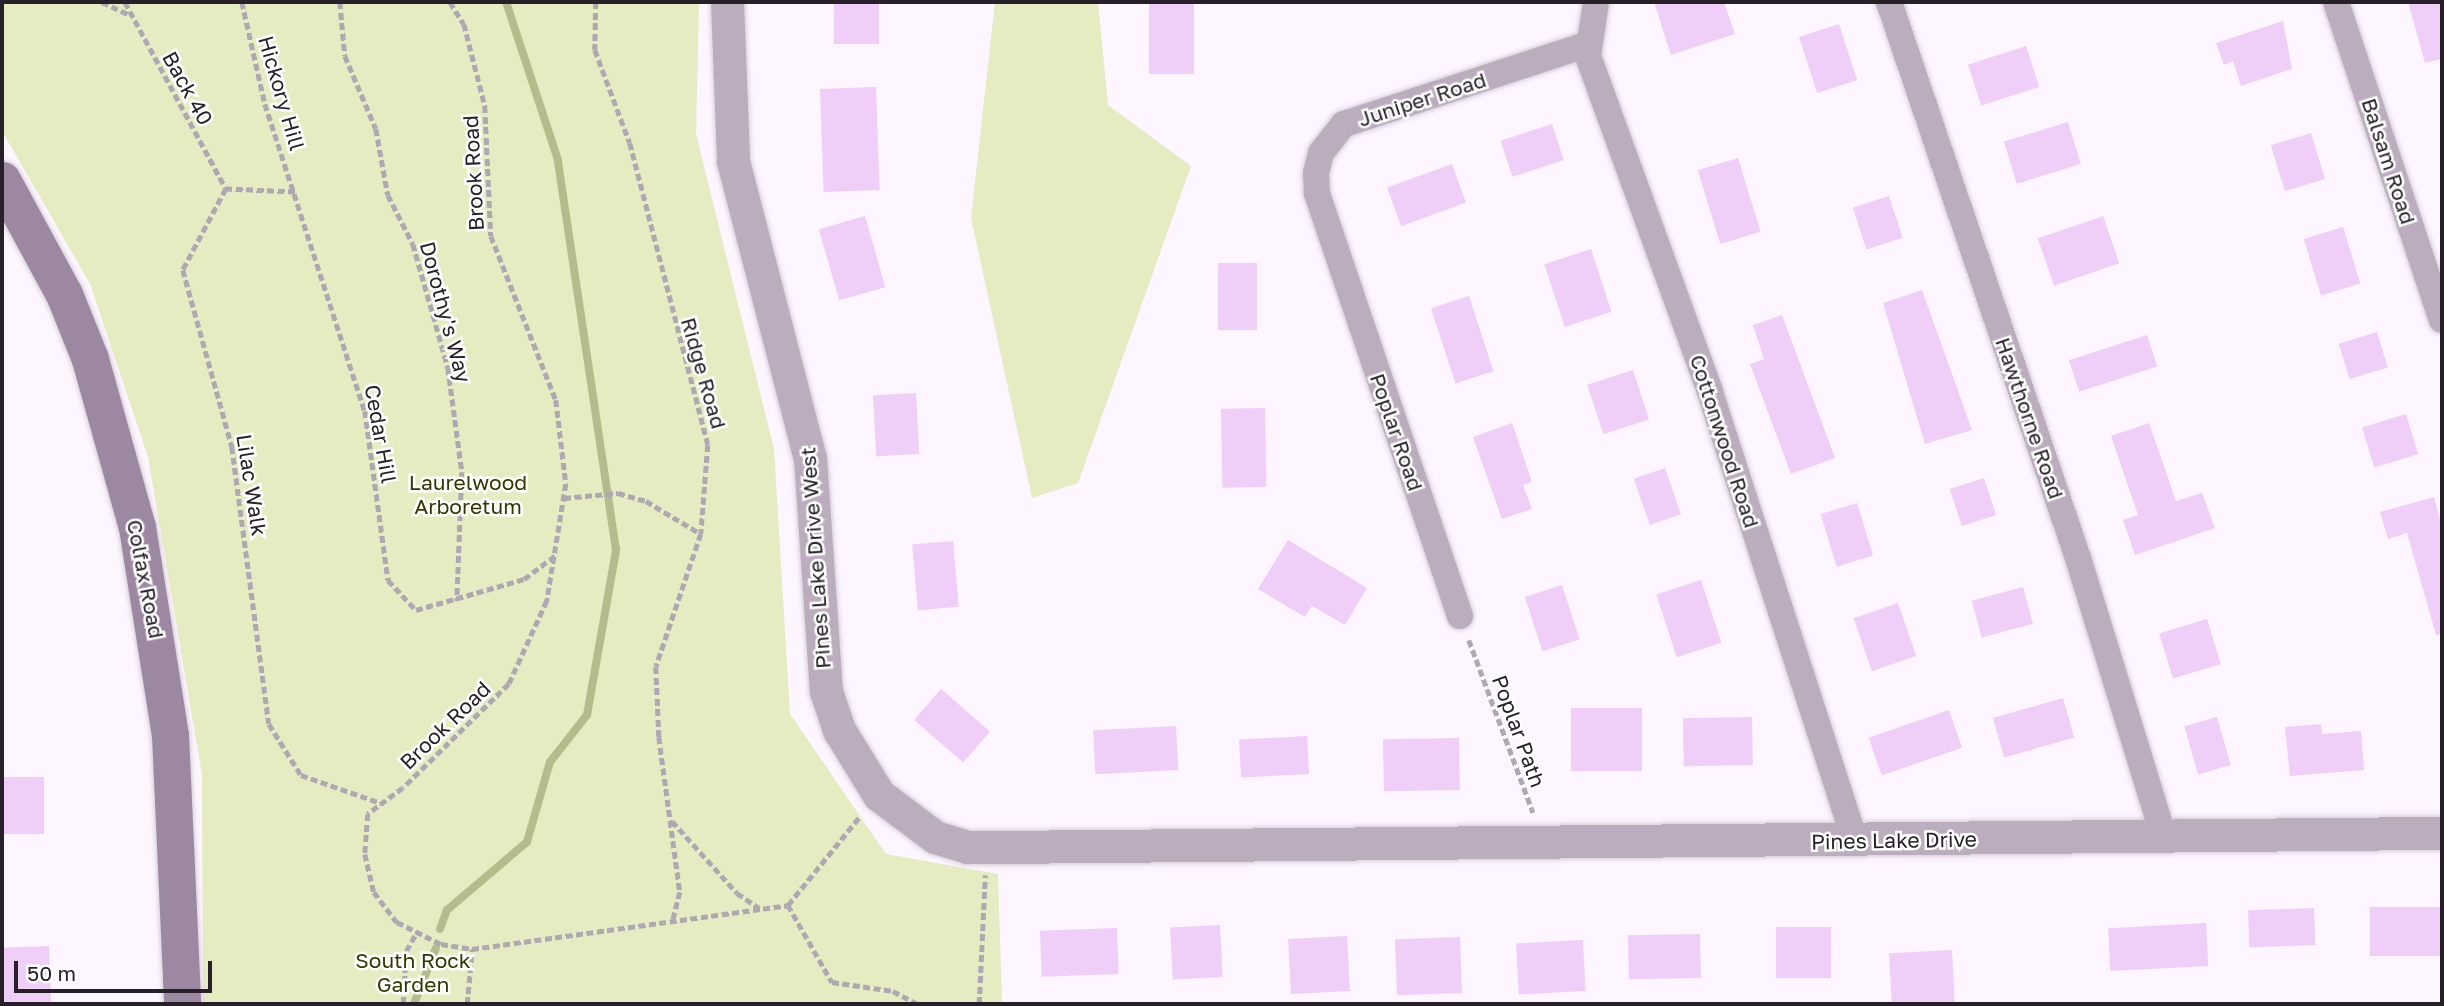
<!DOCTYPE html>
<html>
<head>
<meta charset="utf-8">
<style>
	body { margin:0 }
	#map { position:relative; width:2444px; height:1006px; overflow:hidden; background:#fdf5ff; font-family:"Golos Text",sans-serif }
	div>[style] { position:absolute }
	.green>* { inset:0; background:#e5ecc1 }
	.stream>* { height:8px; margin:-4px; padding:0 4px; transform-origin:4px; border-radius:4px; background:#b5bc8c }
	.building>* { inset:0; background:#efcff8; transform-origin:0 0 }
	.path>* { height:4.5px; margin-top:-2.25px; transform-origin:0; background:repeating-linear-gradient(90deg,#afa7b1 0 7px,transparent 0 10.5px) }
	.roads { filter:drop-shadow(0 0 2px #d6cfd8) drop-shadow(0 0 2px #d6cfd8) }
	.minor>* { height:26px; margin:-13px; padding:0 13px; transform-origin:13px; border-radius:13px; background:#bbadbe }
	.tertiary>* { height:33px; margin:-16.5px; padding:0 16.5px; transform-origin:16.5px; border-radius:16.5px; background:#bbadbe }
	.secondary>* { height:37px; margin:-18.5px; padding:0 18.5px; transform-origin:18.5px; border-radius:18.5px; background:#9d88a2 }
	span { translate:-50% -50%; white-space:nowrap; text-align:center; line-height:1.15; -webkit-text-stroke:5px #fff; paint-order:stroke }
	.street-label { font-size:21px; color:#272029 }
	.park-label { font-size:21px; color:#343800 }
	.frame { position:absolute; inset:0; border:4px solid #272029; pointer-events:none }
	.scale { position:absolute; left:14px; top:961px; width:198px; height:32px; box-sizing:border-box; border:4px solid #272029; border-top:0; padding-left:9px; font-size:21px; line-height:24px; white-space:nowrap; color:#272029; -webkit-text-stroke:5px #fff; paint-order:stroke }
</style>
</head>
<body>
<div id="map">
	<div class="green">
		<div style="clip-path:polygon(2px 2px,699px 2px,696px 134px,774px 449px,790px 714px,886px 854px,998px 874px,1002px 1004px,203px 1004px,202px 775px,148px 457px,90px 284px,2px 131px)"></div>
		<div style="clip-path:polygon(995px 2px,1098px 2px,1108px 105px,1191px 166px,1078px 483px,1032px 498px,971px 218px)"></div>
	</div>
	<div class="stream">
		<div style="left:440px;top:929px;width:20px;rotate:-70deg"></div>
		<div style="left:447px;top:910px;width:105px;rotate:-40.4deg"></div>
		<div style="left:527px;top:842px;width:83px;rotate:-74deg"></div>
		<div style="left:550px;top:762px;width:60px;rotate:-51.8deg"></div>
		<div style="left:587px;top:715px;width:168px;rotate:-80deg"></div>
		<div style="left:616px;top:550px;width:394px;rotate:-98.5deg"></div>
		<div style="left:558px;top:160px;width:166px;rotate:-108.2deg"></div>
		<div style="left:414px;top:1004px;width:60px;rotate:-68.6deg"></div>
	</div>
	<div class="building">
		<div style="left:834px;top:2px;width:45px;height:42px"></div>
		<div style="left:1149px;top:2px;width:45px;height:72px"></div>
		<div style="clip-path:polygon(1654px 2px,1724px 2px,1735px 34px,1671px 55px)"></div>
		<div style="clip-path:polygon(2408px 2px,2442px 2px,2442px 59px,2425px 63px)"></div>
		<div style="clip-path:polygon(2283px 21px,2292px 69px,2241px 86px,2233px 61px,2224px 65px,2216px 43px)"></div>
		<div style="left:1839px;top:24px;width:59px;height:42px;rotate:72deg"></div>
		<div style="left:2026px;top:46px;width:43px;height:61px;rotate:72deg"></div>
		<div style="left:876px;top:87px;width:103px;height:56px;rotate:88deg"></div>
		<div style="left:2068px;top:122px;width:44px;height:67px;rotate:73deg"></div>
		<div style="left:1552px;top:124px;width:38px;height:54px;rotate:72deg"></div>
		<div style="left:2311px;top:133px;width:48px;height:42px;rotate:73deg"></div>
		<div style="left:1738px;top:158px;width:77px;height:42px;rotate:73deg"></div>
		<div style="left:1452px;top:164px;width:41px;height:69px;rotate:70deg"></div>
		<div style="left:1889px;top:196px;width:44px;height:38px;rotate:72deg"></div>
		<div style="left:865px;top:216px;width:74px;height:48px;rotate:74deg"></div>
		<div style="left:2103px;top:216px;width:50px;height:69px;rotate:71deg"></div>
		<div style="left:2343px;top:227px;width:59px;height:41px;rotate:73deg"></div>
		<div style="left:1591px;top:249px;width:66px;height:49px;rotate:72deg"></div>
		<div style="left:1218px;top:263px;width:39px;height:67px"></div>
		<div style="clip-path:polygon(1922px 290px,1972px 430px,1925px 444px,1883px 303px)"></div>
		<div style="left:1469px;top:296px;width:79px;height:40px;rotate:72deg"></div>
		<div style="clip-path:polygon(1782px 315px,1835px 458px,1791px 474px,1750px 364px,1764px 359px,1753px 325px)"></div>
		<div style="left:2377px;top:332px;width:37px;height:40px;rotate:73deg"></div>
		<div style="left:2147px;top:335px;width:33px;height:82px;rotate:72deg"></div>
		<div style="left:1633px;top:370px;width:52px;height:48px;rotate:72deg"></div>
		<div style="left:916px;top:393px;width:61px;height:43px;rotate:87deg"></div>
		<div style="left:1265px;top:408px;width:79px;height:44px;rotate:89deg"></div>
		<div style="left:2406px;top:414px;width:42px;height:46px;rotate:73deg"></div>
		<div style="clip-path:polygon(1512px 423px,1532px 482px,1523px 485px,1532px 509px,1502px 519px,1473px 437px)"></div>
		<div style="clip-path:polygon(2149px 423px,2176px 501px,2202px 493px,2215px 528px,2135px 555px,2123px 520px,2138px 515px,2111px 436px)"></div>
		<div style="left:1665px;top:468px;width:49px;height:33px;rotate:71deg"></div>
		<div style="left:1984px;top:478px;width:39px;height:36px;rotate:72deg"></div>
		<div style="clip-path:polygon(2434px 497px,2442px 527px,2442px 634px,2436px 635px,2407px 533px,2388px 539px,2380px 512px)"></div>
		<div style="left:1857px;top:503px;width:55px;height:38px;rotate:73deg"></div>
		<div style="clip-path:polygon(1288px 540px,1367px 588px,1345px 625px,1312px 606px,1305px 617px,1258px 589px)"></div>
		<div style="left:953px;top:541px;width:66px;height:41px;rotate:85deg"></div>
		<div style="left:1701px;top:580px;width:66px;height:47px;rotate:72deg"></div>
		<div style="left:1562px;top:585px;width:57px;height:39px;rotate:72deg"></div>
		<div style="left:2023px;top:587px;width:38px;height:53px;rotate:75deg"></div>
		<div style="left:1898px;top:603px;width:56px;height:47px;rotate:71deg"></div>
		<div style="left:2207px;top:619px;width:47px;height:50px;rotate:73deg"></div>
		<div style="left:941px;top:689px;width:65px;height:41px;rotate:41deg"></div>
		<div style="left:2063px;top:698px;width:41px;height:73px;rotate:74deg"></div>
		<div style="left:1571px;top:708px;width:71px;height:63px"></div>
		<div style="left:1949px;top:710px;width:40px;height:85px;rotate:71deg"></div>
		<div style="left:1752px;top:717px;width:48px;height:69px;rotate:89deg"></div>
		<div style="left:2217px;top:717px;width:50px;height:34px;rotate:74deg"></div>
		<div style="clip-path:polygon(2321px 724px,2322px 734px,2361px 731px,2364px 770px,2290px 776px,2285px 727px)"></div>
		<div style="left:1176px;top:726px;width:44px;height:83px;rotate:87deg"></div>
		<div style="left:1307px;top:736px;width:38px;height:68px;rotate:87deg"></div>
		<div style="left:1459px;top:738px;width:52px;height:76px;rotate:89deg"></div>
		<div style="left:3px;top:777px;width:41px;height:57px"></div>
		<div style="left:2442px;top:907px;width:49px;height:72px;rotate:90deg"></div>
		<div style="left:2314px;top:908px;width:37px;height:66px;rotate:88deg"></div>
		<div style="left:2206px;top:923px;width:43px;height:98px;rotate:87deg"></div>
		<div style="left:1220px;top:925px;width:52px;height:50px;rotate:87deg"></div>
		<div style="left:1776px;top:927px;width:55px;height:51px"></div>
		<div style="left:1117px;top:928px;width:46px;height:77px;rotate:88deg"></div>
		<div style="left:1700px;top:934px;width:44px;height:72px;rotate:89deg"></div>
		<div style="left:1347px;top:936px;width:55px;height:59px;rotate:87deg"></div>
		<div style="left:1460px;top:937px;width:56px;height:65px;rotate:88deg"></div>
		<div style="left:1583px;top:940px;width:51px;height:67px;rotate:87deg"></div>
		<div style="left:49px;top:946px;width:58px;height:47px;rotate:88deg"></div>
		<div style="left:1952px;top:950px;width:54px;height:63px;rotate:87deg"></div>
	</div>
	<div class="path">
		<div style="left:102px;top:2px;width:29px;rotate:25deg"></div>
		<div style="left:125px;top:2px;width:213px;rotate:61.6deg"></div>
		<div style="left:242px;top:2px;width:105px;rotate:77.3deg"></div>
		<div style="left:265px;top:104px;width:323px;rotate:72deg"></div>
		<div style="left:365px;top:411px;width:171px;rotate:82.2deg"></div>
		<div style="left:388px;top:580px;width:41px;rotate:47deg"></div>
		<div style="left:416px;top:610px;width:112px;rotate:-16deg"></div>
		<div style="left:524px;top:579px;width:40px;rotate:-37deg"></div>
		<div style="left:340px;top:2px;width:54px;rotate:84.7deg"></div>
		<div style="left:345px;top:56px;width:79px;rotate:67deg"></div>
		<div style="left:376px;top:129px;width:67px;rotate:79.7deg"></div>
		<div style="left:388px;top:195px;width:55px;rotate:63deg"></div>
		<div style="left:413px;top:244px;width:129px;rotate:74.2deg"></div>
		<div style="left:448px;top:368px;width:105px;rotate:82.3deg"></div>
		<div style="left:462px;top:472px;width:129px;rotate:92.2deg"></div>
		<div style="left:450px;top:2px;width:26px;rotate:58deg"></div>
		<div style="left:464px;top:24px;width:85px;rotate:75.6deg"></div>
		<div style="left:485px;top:106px;width:130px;rotate:87.4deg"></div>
		<div style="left:491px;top:236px;width:176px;rotate:68.4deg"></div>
		<div style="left:556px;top:400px;width:85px;rotate:83.2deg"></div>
		<div style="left:566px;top:484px;width:119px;rotate:99.2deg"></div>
		<div style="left:547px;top:601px;width:91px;rotate:114.6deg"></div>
		<div style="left:509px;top:684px;width:148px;rotate:135.5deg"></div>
		<div style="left:403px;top:788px;width:44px;rotate:143.4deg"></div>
		<div style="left:368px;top:814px;width:40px;rotate:94.3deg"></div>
		<div style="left:365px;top:854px;width:39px;rotate:77deg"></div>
		<div style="left:374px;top:892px;width:38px;rotate:53deg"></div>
		<div style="left:397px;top:922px;width:49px;rotate:26.6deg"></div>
		<div style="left:441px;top:944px;width:31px;rotate:9deg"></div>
		<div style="left:472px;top:949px;width:319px;rotate:-7.9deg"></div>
		<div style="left:788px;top:905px;width:114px;rotate:-51deg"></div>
		<div style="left:596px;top:2px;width:48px;rotate:91.2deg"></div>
		<div style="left:595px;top:50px;width:99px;rotate:69.4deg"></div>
		<div style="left:630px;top:143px;width:312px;rotate:75.5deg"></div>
		<div style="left:708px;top:445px;width:89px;rotate:94.5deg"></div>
		<div style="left:701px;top:534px;width:140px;rotate:108.7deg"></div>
		<div style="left:656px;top:667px;width:70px;rotate:87.5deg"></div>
		<div style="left:659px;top:737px;width:156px;rotate:82.3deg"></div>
		<div style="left:680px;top:892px;width:30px;rotate:104deg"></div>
		<div style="left:295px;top:192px;width:69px;rotate:-177.5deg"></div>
		<div style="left:226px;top:189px;width:92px;rotate:118deg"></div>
		<div style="left:183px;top:270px;width:184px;rotate:74.5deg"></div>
		<div style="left:232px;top:447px;width:279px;rotate:82.4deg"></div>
		<div style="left:269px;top:724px;width:60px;rotate:57.9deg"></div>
		<div style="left:301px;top:775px;width:85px;rotate:19.3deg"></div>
		<div style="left:564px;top:498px;width:54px;rotate:-5.3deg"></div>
		<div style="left:618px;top:493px;width:29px;rotate:16deg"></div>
		<div style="left:646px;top:501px;width:64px;rotate:31deg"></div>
		<div style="left:1469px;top:640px;width:184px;rotate:69.6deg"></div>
		<div style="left:672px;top:821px;width:97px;rotate:47.9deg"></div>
		<div style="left:737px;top:893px;width:27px;rotate:34deg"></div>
		<div style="left:788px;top:905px;width:89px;rotate:60.3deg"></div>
		<div style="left:832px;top:982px;width:62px;rotate:8.4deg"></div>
		<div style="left:893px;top:991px;width:27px;rotate:28deg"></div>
		<div style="left:403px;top:1004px;width:53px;rotate:-86.8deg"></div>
		<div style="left:406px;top:951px;width:22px;rotate:-60deg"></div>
		<div style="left:467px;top:1004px;width:55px;rotate:-84.8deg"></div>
		<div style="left:979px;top:1004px;width:129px;rotate:-87.3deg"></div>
	</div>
	<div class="roads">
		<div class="minor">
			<div style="left:1596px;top:2px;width:55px;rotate:98.4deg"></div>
			<div style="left:1588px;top:56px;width:357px;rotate:70deg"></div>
			<div style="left:1710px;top:392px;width:471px;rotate:72.1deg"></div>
			<div style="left:1889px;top:2px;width:587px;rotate:71.23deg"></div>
			<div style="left:2078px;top:558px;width:292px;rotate:72.9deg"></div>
			<div style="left:2336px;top:2px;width:335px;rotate:71.6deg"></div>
			<div style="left:1460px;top:616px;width:447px;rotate:-108.7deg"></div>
			<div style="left:1317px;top:193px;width:20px;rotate:-93deg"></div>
			<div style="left:1316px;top:173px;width:21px;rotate:-76deg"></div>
			<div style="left:1321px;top:153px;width:37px;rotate:-52deg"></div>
			<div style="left:1344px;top:124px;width:255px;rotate:-18.1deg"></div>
		</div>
		<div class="tertiary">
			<div style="left:727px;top:2px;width:159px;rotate:87.8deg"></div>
			<div style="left:733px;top:161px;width:307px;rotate:75.5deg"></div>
			<div style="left:810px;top:458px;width:234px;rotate:86.1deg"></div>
			<div style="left:826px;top:691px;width:41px;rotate:71.6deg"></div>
			<div style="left:839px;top:730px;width:76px;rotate:58.4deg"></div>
			<div style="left:879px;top:795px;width:70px;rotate:36.9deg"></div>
			<div style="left:935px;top:837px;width:34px;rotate:17deg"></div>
			<div style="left:967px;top:847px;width:31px"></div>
			<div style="left:998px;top:847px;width:1444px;rotate:-0.56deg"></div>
		</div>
		<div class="secondary">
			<div style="left:2px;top:180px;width:130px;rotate:61.5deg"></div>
			<div style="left:64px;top:294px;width:70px;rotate:68.2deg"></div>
			<div style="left:90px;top:359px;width:174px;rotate:74.4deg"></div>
			<div style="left:137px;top:527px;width:211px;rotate:81deg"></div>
			<div style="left:170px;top:735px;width:269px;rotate:87.4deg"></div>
		</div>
	</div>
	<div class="street-label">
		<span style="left:188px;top:88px;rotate:61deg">Back 40</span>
		<span style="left:282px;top:93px;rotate:74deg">Hickory Hill</span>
		<span style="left:1422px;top:99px;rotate:-18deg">Juniper Road</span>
		<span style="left:2389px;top:161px;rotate:72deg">Balsam Road</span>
		<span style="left:473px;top:173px;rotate:-93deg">Brook Road</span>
		<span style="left:446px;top:312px;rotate:75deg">Dorothy's Way</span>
		<span style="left:704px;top:373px;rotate:74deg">Ridge Road</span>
		<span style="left:2030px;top:418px;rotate:71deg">Hawthorne Road</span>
		<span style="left:1397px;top:432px;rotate:71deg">Poplar Road</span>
		<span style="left:381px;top:434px;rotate:80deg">Cedar Hill</span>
		<span style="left:1725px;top:441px;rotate:72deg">Cottonwood Road</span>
		<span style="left:252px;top:485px;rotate:81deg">Lilac Walk</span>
		<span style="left:815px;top:558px;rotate:-94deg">Pines Lake Drive West</span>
		<span style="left:146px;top:579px;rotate:79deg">Colfax Road</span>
		<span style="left:445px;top:725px;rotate:-44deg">Brook Road</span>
		<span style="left:1519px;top:731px;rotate:70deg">Poplar Path</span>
		<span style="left:1894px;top:840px;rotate:-1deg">Pines Lake Drive</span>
	</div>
	<div class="park-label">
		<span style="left:468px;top:494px">Laurelwood<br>Arboretum</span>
		<span style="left:413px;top:972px">South Rock<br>Garden</span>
	</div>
	<div class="frame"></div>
	<div class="scale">50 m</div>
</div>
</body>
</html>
